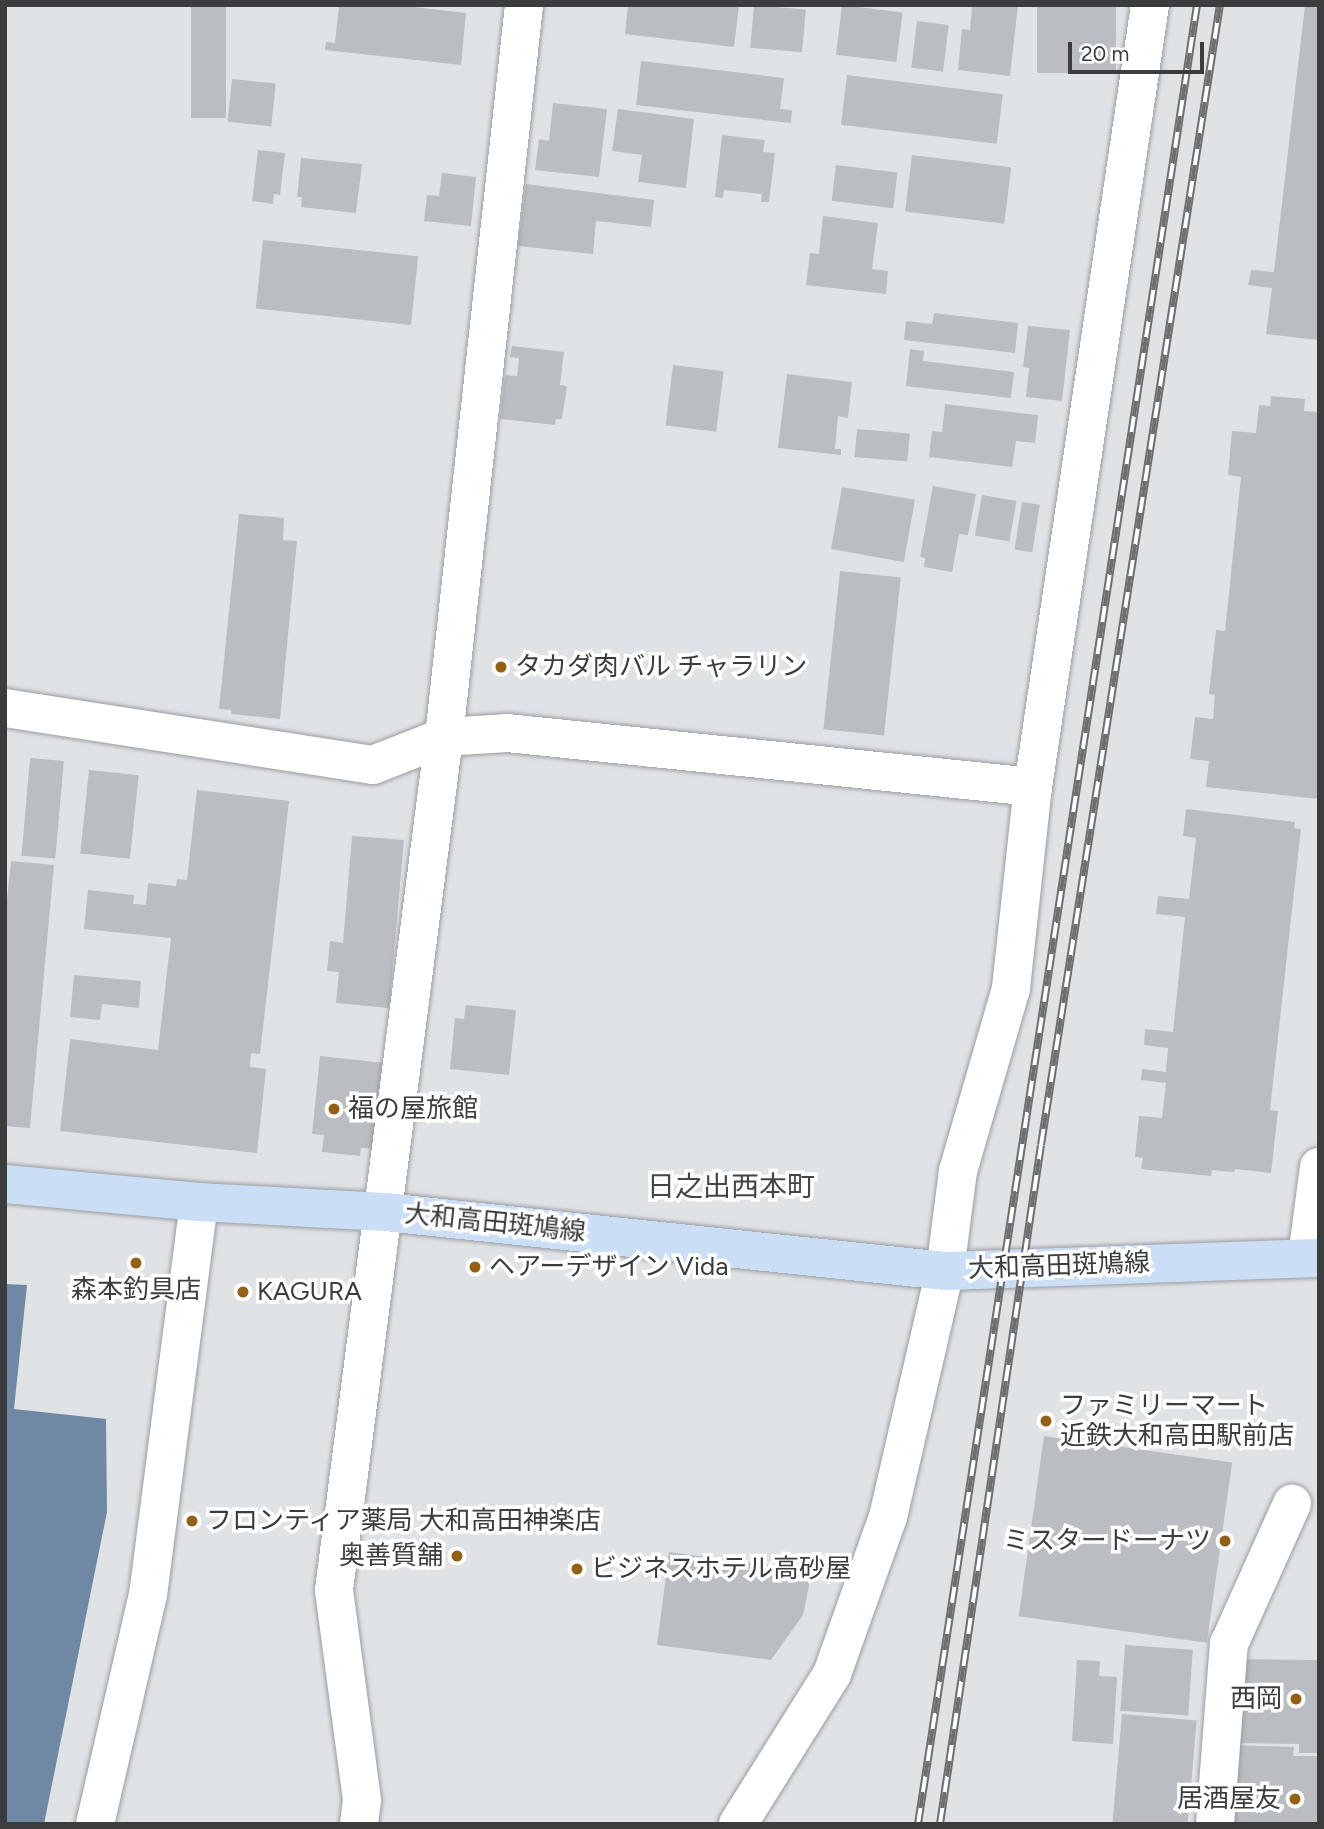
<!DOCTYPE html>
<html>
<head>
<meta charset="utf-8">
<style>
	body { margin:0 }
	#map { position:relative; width:1324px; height:1829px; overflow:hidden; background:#e0e3e6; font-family:Figtree,"Noto Sans JP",sans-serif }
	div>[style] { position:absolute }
	.water>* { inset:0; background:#6f88a3 }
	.building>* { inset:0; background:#babdc1; transform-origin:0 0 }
	.roads { filter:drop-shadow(0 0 2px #9a9ca0) drop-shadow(0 0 2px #9a9ca0) }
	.minor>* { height:38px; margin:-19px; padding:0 19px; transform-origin:19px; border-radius:19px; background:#fff }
	.major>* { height:38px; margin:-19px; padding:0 19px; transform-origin:19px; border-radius:19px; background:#cadff6 }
	.rail>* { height:8px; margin-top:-4px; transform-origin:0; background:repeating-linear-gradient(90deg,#fff 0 16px,#6d6f71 0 32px); box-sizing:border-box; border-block:2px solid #6d6f71 }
	.dots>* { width:19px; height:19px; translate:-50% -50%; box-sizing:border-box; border:4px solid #fff; border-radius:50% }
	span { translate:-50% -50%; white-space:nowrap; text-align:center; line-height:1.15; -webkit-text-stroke:7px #fff; paint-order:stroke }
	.poi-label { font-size:26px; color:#3b3c3e }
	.left { translate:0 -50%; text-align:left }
	.right { translate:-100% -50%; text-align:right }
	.street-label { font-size:26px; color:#3b3c3e }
	.neighbourhood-label { font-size:28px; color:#434548 }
	.frame { position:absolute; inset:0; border:7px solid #3b3c3e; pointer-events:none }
	.scale { position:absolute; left:1068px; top:42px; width:136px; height:32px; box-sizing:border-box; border:4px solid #3b3c3e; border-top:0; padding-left:9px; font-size:21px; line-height:24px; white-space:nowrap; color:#3b3c3e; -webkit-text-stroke:5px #fff; paint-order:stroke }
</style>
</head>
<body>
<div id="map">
	<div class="water">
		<div style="clip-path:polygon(5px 1284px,27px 1285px,14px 1409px,106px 1419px,107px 1512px,44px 1824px,5px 1824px)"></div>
	</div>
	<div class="building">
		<div style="left:191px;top:5px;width:35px;height:113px"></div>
		<div style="clip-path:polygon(339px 5px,396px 5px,466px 13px,461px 65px,325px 50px,326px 42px,335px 43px)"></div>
		<div style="clip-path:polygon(628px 5px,739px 5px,734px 47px,625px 34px)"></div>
		<div style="left:754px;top:5px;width:52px;height:43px;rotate:5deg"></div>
		<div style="left:842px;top:5px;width:61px;height:50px;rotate:7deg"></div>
		<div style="clip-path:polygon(1018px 5px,1010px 76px,958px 70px,962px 29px,970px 30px,972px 6px)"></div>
		<div style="left:1037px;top:5px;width:79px;height:68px"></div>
		<div style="clip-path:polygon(1305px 5px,1319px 5px,1319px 340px,1266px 334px,1272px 288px,1248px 285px,1251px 270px,1274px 272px)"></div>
		<div style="left:917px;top:21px;width:32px;height:47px;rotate:7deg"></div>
		<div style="clip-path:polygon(641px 61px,784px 78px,780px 109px,792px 110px,791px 123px,636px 105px)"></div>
		<div style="left:847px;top:75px;width:157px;height:50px;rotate:7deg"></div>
		<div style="left:232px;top:79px;width:44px;height:43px;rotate:6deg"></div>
		<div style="clip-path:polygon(553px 103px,607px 109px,599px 177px,535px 170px,539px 139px,549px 141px)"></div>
		<div style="clip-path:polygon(618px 109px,694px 119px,686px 188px,638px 182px,642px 155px,612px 151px)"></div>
		<div style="clip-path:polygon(722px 135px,765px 140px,763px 152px,775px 153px,769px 202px,761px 202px,762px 194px,724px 190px,723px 198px,715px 197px)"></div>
		<div style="clip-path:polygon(258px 150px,285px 153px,280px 195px,274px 194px,273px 204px,252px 201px)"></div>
		<div style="left:912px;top:155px;width:100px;height:57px;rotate:7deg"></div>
		<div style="clip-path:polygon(301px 158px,362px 164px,356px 213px,301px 207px,302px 197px,297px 197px)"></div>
		<div style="left:836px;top:165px;width:62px;height:36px;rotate:7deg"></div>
		<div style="clip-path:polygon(442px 173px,476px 177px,471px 226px,424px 221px,427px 195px,439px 196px)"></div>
		<div style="clip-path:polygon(526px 184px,654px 200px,651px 227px,596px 221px,593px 254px,518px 246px)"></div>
		<div style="clip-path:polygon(823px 216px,878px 223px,872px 269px,888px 271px,886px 294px,806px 285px,810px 253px,819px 254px)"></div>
		<div style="left:263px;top:240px;width:156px;height:69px;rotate:6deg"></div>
		<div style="clip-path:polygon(934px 313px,1018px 323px,1015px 353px,904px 340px,906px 321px,932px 324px)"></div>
		<div style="clip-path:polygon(1028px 326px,1070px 330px,1062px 401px,1026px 397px,1029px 368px,1023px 367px)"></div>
		<div style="clip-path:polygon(512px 346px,564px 352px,560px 385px,567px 386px,562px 419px,556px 419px,555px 425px,500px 419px,505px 375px,517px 376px,519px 358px,510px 357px)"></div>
		<div style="clip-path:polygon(910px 349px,924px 351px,923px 361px,1014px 372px,1011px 398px,906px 386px)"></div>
		<div style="left:673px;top:365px;width:51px;height:61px;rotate:7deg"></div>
		<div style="clip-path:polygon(787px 374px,852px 382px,848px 418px,838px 416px,835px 449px,841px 449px,841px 455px,778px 448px)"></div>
		<div style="clip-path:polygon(1271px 396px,1305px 399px,1304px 411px,1319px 412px,1319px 799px,1206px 787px,1209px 761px,1190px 759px,1195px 717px,1213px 719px,1215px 695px,1209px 694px,1216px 630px,1225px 631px,1241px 477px,1228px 475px,1232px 431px,1256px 433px,1259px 405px,1270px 406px)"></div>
		<div style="clip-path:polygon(945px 404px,1038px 415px,1035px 443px,1016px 441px,1012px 467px,929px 457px,932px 431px,942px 432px)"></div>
		<div style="left:857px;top:429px;width:53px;height:28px;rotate:5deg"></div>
		<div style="clip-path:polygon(933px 486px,976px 494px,968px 535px,959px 534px,952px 572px,924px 567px,925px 558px,920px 557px)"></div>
		<div style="left:842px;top:487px;width:74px;height:63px;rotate:10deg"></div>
		<div style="left:982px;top:495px;width:35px;height:41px;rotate:10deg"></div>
		<div style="left:1022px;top:502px;width:18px;height:48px;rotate:9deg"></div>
		<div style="clip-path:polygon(239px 514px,284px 518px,283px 540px,297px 541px,280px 719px,231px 714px,231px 710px,219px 709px)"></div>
		<div style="left:840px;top:571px;width:61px;height:159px;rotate:6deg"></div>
		<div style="left:30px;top:758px;width:34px;height:98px;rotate:5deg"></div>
		<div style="left:89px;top:770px;width:50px;height:84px;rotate:6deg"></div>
		<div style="clip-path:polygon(197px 790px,289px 801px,260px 1054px,251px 1053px,250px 1067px,266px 1069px,257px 1153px,60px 1131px,70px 1039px,158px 1050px,171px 938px,84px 929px,88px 890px,134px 895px,133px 904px,146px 905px,148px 883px,176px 886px,177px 879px,187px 880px)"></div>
		<div style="clip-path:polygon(1186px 809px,1295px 822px,1294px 828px,1301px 829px,1270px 1110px,1278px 1111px,1271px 1173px,1235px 1169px,1234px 1172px,1212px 1170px,1211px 1176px,1141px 1169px,1143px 1158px,1135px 1157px,1139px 1116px,1162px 1118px,1166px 1083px,1141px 1080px,1142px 1069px,1166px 1072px,1168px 1048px,1144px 1045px,1145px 1029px,1173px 1032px,1185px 917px,1156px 914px,1158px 896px,1189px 899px,1196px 838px,1183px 836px)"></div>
		<div style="clip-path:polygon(352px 836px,404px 840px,389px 1008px,336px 1003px,339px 972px,327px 971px,330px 941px,343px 943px)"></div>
		<div style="clip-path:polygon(11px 861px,54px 865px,30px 1128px,5px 1126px,5px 919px)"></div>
		<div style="clip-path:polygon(74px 975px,141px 981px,139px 1008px,102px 1004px,100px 1020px,70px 1017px)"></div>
		<div style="clip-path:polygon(466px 1005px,516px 1010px,509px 1075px,450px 1069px,455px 1018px,464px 1019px)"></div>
		<div style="clip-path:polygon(320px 1056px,385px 1063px,376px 1149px,361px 1148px,360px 1156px,322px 1152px,324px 1135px,312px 1134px)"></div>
		<div style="left:1044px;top:1436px;width:190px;height:182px;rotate:8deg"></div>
		<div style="clip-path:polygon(669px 1552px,812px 1571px,803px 1615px,771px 1660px,657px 1645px)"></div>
		<div style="left:1125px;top:1645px;width:68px;height:66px;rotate:4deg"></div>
		<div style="clip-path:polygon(1237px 1659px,1319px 1660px,1319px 1753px,1299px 1753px,1299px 1744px,1236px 1743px)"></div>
		<div style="clip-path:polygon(1077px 1660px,1100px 1661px,1099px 1676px,1117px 1677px,1113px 1744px,1072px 1741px)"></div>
		<div style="left:1122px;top:1714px;width:75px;height:110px;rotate:5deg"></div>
		<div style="clip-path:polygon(1230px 1745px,1294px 1747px,1293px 1756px,1319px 1756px,1319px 1824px,1227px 1824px)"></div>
	</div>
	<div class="roads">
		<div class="minor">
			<div style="left:5px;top:708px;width:372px;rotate:8.8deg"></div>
			<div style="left:373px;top:765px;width:76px;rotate:-21.5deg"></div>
			<div style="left:444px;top:737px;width:63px;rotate:-3.6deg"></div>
			<div style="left:507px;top:733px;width:529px;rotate:5.86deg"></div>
			<div style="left:1307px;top:1257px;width:91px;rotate:-82.4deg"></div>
			<div style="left:95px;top:1824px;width:235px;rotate:-77deg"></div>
			<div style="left:148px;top:1595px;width:396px;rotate:-82.6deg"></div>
			<div style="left:359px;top:1824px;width:24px;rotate:-83deg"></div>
			<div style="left:362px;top:1800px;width:212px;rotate:-97.6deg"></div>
			<div style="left:334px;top:1590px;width:860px;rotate:-82.65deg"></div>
			<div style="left:444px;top:737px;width:736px;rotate:-83.76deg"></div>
			<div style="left:738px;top:1824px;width:177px;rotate:-57.9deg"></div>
			<div style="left:832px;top:1674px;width:167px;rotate:-70.4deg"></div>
			<div style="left:888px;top:1517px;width:253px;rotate:-77deg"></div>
			<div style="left:945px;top:1271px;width:101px;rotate:-82.6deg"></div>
			<div style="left:958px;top:1171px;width:191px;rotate:-73.8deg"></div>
			<div style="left:1011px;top:988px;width:202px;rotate:-83.8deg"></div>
			<div style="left:1033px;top:787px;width:791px;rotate:-81.49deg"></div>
			<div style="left:1215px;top:1824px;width:181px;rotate:-85.6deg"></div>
			<div style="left:1229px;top:1644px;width:154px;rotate:-65.8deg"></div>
		</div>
		<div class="major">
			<div style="left:5px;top:1184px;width:195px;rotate:5.3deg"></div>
			<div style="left:199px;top:1202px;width:186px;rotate:3.1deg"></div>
			<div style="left:385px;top:1212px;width:563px;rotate:6.01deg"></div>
			<div style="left:945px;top:1271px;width:374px;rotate:-2deg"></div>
		</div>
	</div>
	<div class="rail">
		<div style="left:918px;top:1824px;width:1840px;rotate:-81.28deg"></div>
		<div style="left:940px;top:1824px;width:686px;rotate:-81.54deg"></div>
		<div style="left:1041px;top:1145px;width:1154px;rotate:-81.08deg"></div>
	</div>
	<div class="dots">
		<div style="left:501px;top:667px;background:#946114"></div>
		<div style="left:334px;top:1109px;background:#946114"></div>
		<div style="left:136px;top:1263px;background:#946114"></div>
		<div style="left:475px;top:1267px;background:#946114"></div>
		<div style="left:243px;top:1292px;background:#946114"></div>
		<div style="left:1046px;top:1421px;background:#946114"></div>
		<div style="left:192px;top:1521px;background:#946114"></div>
		<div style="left:1225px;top:1541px;background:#946114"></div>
		<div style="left:457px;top:1556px;background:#946114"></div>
		<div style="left:577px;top:1569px;background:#946114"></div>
		<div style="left:1296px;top:1699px;background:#946114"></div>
		<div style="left:1295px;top:1799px;background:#946114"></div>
	</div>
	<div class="poi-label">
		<span class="left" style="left:515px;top:667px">タカダ肉バル チャラリン</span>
		<span class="left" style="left:348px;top:1109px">福の屋旅館</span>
		<span class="left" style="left:489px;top:1267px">ヘアーデザイン Vida</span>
		<span style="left:136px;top:1290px">森本釣具店</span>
		<span class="left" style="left:257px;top:1292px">KAGURA</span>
		<span class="left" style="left:1060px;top:1421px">ファミリーマート<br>近鉄大和高田駅前店</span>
		<span class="left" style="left:206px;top:1521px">フロンティア薬局 大和高田神楽店</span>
		<span class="right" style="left:1211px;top:1541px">ミスタードーナツ</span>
		<span class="right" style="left:443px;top:1556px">奥善質舗</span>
		<span class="left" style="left:591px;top:1569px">ビジネスホテル高砂屋</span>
		<span class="right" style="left:1282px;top:1699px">西岡</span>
		<span class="right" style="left:1281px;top:1799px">居酒屋友</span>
	</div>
	<div class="street-label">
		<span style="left:495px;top:1223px;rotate:6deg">大和高田斑鳩線</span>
		<span style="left:1059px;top:1266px;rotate:-2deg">大和高田斑鳩線</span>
	</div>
	<div class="neighbourhood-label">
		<span style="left:731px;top:1186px">日之出西本町</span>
	</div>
	<div class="frame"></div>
	<div class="scale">20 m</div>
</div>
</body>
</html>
